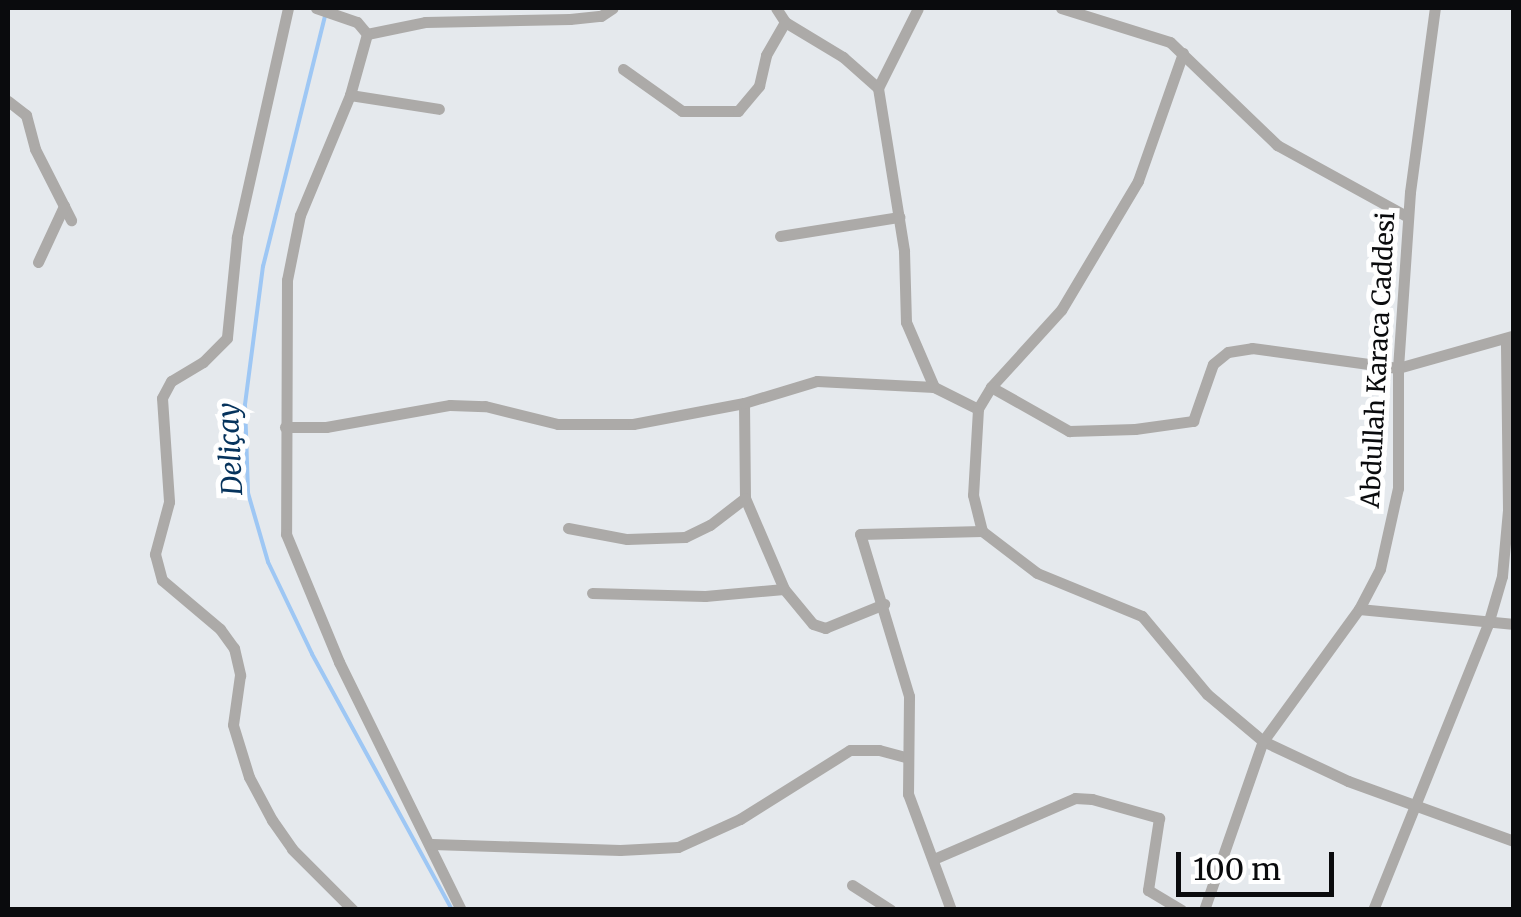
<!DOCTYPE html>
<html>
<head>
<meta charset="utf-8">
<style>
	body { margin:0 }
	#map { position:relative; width:1521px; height:917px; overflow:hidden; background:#e5e9ed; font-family:Merriweather,serif }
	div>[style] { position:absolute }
	.stream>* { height:4px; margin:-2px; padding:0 2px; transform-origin:2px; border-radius:2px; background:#9ec7f4 }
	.minor>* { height:11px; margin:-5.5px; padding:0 5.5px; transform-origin:5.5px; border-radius:5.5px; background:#acaaa8 }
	span { translate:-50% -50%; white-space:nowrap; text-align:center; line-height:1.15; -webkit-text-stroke:10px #fff; paint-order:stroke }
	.street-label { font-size:25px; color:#0a0b0d }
	.water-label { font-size:28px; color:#06335c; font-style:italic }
	.frame { position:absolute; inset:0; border:10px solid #0a0b0d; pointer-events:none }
	.scale { position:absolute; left:1176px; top:852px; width:158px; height:45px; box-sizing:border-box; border:5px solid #0a0b0d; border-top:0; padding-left:12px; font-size:30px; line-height:35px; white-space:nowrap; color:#0a0b0d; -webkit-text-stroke:8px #fff; paint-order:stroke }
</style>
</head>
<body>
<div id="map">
	<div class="stream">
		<div style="left:326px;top:12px;width:262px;rotate:103.9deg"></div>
		<div style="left:263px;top:266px;width:140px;rotate:97.4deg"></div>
		<div style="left:245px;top:405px;width:88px;rotate:88deg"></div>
		<div style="left:248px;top:493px;width:72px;rotate:73.8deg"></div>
		<div style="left:268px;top:562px;width:102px;rotate:64.4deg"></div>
		<div style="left:312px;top:654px;width:292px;rotate:61.3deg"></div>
	</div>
	<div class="minor">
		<div style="left:288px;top:8px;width:235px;rotate:102.6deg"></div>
		<div style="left:237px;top:237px;width:101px;rotate:95.7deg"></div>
		<div style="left:227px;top:338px;width:34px;rotate:135deg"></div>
		<div style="left:203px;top:362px;width:37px;rotate:149deg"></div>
		<div style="left:171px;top:381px;width:19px;rotate:118deg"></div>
		<div style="left:162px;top:398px;width:104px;rotate:86.1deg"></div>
		<div style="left:169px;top:502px;width:54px;rotate:105.1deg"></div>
		<div style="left:155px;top:554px;width:27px;rotate:75deg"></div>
		<div style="left:162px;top:580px;width:76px;rotate:40.2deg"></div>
		<div style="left:220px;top:629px;width:24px;rotate:54deg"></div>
		<div style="left:234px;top:648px;width:28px;rotate:77deg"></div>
		<div style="left:240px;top:675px;width:50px;rotate:98deg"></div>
		<div style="left:233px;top:725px;width:54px;rotate:72.9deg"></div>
		<div style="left:249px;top:777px;width:49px;rotate:61.9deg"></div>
		<div style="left:272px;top:820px;width:35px;rotate:55deg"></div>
		<div style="left:292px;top:849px;width:86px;rotate:45deg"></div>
		<div style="left:316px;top:8px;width:43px;rotate:18.9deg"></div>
		<div style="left:357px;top:22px;width:16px;rotate:50deg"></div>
		<div style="left:367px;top:34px;width:59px;rotate:-11.7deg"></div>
		<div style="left:425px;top:22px;width:145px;rotate:-1.2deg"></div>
		<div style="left:570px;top:19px;width:31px;rotate:-6deg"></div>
		<div style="left:601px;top:16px;width:14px;rotate:-34deg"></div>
		<div style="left:776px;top:8px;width:17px;rotate:57deg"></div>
		<div style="left:785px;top:22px;width:68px;rotate:31.1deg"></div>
		<div style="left:843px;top:57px;width:47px;rotate:41.5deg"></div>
		<div style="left:878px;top:88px;width:165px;rotate:80.9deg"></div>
		<div style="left:904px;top:251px;width:71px;rotate:88.4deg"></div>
		<div style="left:906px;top:322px;width:71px;rotate:66.7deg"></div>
		<div style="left:934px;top:387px;width:49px;rotate:26.6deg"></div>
		<div style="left:1061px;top:8px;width:114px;rotate:17.3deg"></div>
		<div style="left:1170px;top:42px;width:149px;rotate:43.9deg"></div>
		<div style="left:1277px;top:145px;width:149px;rotate:28.8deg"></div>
		<div style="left:367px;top:34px;width:63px;rotate:105.6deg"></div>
		<div style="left:350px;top:95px;width:130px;rotate:112.6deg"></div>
		<div style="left:300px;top:215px;width:66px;rotate:101.3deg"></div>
		<div style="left:287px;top:280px;width:254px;rotate:90.2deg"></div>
		<div style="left:286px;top:534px;width:139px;rotate:67.5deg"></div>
		<div style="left:339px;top:662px;width:276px;rotate:63.8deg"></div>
		<div style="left:1183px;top:53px;width:136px;rotate:109.4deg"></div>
		<div style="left:1138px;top:181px;width:150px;rotate:120.8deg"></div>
		<div style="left:1061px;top:310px;width:104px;rotate:132.3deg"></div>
		<div style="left:991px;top:387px;width:26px;rotate:121deg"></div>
		<div style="left:978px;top:409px;width:86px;rotate:93.3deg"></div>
		<div style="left:973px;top:495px;width:37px;rotate:76deg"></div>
		<div style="left:982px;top:531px;width:69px;rotate:37.4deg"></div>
		<div style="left:1037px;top:573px;width:113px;rotate:22.3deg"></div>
		<div style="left:1142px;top:616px;width:102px;rotate:50.2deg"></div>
		<div style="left:1207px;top:694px;width:73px;rotate:40deg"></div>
		<div style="left:1263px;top:741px;width:94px;rotate:25.2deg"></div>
		<div style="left:1348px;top:781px;width:177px;rotate:19.9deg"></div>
		<div style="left:623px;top:69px;width:72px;rotate:35.4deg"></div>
		<div style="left:682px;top:111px;width:56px"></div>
		<div style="left:738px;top:111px;width:33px;rotate:-50deg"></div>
		<div style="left:759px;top:86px;width:32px;rotate:-77deg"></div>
		<div style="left:766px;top:55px;width:38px;rotate:-60deg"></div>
		<div style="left:878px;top:88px;width:89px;rotate:-63.4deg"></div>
		<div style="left:350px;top:95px;width:90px;rotate:8.9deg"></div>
		<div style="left:8px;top:101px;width:23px;rotate:38deg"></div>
		<div style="left:26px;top:115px;width:35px;rotate:75deg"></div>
		<div style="left:35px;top:149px;width:80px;rotate:63.1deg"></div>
		<div style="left:780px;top:236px;width:121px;rotate:-9.1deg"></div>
		<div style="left:38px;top:262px;width:62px;rotate:-65.1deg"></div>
		<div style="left:991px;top:387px;width:90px;rotate:29.4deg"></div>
		<div style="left:1069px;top:431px;width:66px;rotate:-1.7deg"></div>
		<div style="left:1135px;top:429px;width:59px;rotate:-7.9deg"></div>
		<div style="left:1193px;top:421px;width:60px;rotate:-70.7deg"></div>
		<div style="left:1213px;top:364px;width:19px;rotate:-39deg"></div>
		<div style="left:1228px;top:352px;width:24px;rotate:-9deg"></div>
		<div style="left:1252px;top:348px;width:147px;rotate:7.8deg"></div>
		<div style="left:1398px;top:368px;width:118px;rotate:-15.7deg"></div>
		<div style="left:744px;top:403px;width:95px;rotate:89.4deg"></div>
		<div style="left:745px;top:498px;width:99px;rotate:66.8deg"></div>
		<div style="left:784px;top:589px;width:45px;rotate:50.4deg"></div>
		<div style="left:813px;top:624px;width:13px;rotate:18deg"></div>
		<div style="left:825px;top:628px;width:64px;rotate:-22.1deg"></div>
		<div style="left:285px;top:427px;width:41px"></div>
		<div style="left:326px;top:427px;width:126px;rotate:-10.1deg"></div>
		<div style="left:450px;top:405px;width:35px;rotate:2deg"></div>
		<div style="left:485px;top:406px;width:75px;rotate:13.9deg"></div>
		<div style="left:558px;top:424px;width:75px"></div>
		<div style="left:633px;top:424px;width:113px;rotate:-10.7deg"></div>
		<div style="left:744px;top:403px;width:76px;rotate:-16.8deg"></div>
		<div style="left:817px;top:381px;width:117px;rotate:2.9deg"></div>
		<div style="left:568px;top:528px;width:60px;rotate:10.6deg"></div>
		<div style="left:627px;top:539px;width:58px;rotate:-2deg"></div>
		<div style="left:685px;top:537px;width:28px;rotate:-26deg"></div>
		<div style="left:710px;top:525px;width:44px;rotate:-37.6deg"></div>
		<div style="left:592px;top:593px;width:113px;rotate:1.5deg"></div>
		<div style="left:705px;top:596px;width:79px;rotate:-5.1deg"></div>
		<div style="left:1359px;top:609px;width:156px;rotate:5.5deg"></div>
		<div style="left:432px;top:844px;width:188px;rotate:1.8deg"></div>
		<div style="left:620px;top:850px;width:58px;rotate:-3deg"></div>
		<div style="left:678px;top:847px;width:68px;rotate:-24.3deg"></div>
		<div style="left:740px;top:819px;width:130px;rotate:-32.1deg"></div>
		<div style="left:850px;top:750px;width:29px"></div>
		<div style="left:879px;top:750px;width:28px;rotate:15deg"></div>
		<div style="left:936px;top:858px;width:151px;rotate:-23.3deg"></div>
		<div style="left:1075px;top:798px;width:17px;rotate:3deg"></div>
		<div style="left:1092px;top:799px;width:70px;rotate:15.8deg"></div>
		<div style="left:1159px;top:818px;width:73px;rotate:98.7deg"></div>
		<div style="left:1148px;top:890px;width:39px;rotate:31deg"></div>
		<div style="left:852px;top:885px;width:46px;rotate:32.7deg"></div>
		<div style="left:951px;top:910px;width:124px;rotate:-110.3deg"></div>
		<div style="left:908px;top:794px;width:98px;rotate:-89.4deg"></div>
		<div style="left:909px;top:696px;width:169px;rotate:-106.8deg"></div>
		<div style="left:860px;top:534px;width:122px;rotate:-1.4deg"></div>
		<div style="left:1204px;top:910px;width:179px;rotate:-70.8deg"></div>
		<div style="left:1263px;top:741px;width:163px;rotate:-54deg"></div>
		<div style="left:1359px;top:609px;width:45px;rotate:-62.3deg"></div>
		<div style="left:1380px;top:569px;width:83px;rotate:-77.5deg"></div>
		<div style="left:1398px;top:488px;width:120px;rotate:-90deg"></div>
		<div style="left:1398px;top:368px;width:176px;rotate:-86.1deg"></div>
		<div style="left:1410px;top:192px;width:186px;rotate:-82.3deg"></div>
		<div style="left:1373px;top:910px;width:308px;rotate:-68.1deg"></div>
		<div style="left:1488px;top:624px;width:50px;rotate:-73.7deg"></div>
		<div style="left:1502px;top:576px;width:66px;rotate:-84.8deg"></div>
		<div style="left:1508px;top:510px;width:172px;rotate:-90.7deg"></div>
	</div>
	<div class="street-label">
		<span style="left:1378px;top:360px;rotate:-87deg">Abdullah Karaca Caddesi</span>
	</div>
	<div class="water-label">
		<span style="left:230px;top:449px;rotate:-93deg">Deliçay</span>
	</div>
	<div class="frame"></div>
	<div class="scale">100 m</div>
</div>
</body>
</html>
